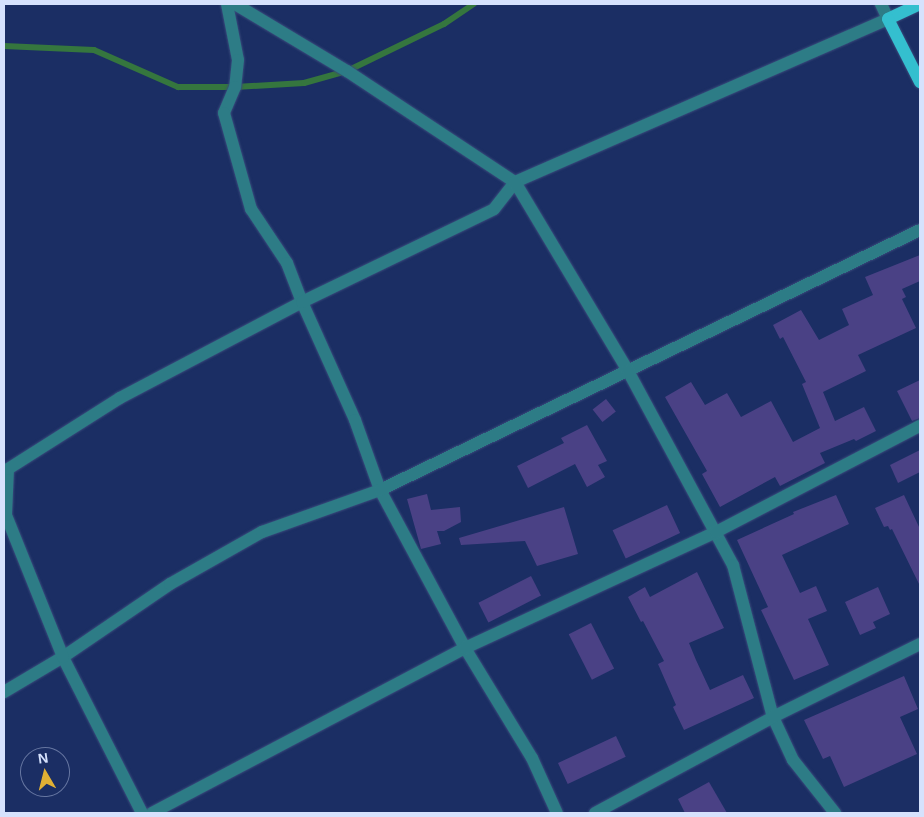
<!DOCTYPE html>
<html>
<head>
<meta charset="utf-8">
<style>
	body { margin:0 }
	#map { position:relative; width:924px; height:817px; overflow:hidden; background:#1b2e64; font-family:Arial,sans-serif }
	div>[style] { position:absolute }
	.stream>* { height:6px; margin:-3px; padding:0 3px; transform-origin:3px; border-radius:3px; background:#35763e }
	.building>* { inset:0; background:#4a4185; transform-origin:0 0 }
	.roads { filter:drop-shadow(0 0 1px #394b7c) drop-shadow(0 0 1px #394b7c) }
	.minor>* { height:12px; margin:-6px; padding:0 6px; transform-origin:6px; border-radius:6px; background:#2d7c86 }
	.major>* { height:12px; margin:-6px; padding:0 6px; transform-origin:6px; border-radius:6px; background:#34bfcf }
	span { translate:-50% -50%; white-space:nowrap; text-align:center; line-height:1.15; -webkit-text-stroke:4px #1b2e64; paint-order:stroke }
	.frame { position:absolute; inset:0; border:5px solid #d6e2fd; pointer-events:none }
	.north { position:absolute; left:20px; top:747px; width:50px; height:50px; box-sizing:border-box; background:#1b2e64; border:1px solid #6676a1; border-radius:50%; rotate:352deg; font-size:14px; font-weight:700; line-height:20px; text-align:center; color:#d6e2fd }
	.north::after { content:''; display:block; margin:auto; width:18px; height:22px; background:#e0b034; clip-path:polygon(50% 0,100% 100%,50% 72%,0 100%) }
</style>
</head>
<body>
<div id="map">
	<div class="stream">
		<div style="left:4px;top:46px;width:90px;rotate:2.5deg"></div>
		<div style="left:94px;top:50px;width:92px;rotate:23.8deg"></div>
		<div style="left:178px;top:87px;width:57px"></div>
		<div style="left:235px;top:87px;width:69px;rotate:-3.3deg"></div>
		<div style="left:304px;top:83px;width:45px;rotate:-15.6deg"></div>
		<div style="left:347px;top:71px;width:108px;rotate:-25.9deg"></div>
		<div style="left:444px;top:24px;width:36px;rotate:-34deg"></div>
	</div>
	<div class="building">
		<div style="clip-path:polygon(920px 255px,920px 281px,902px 289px,906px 297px,902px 299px,916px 328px,858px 355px,866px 371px,823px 392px,835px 421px,864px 407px,876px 431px,856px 441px,854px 439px,820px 453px,825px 463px,780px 486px,775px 477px,720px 507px,702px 474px,707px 471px,665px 397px,691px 382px,705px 405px,727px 393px,741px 417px,771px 401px,793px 442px,820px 428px,802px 384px,806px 382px,783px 337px,780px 339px,773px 325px,801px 310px,819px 340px,849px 325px,842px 309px,873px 295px,865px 277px)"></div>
		<div style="clip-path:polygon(920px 380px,920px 418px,912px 421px,897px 391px)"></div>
		<div style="left:606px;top:399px;width:16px;height:17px;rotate:52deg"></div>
		<div style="clip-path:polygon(587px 425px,607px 461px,598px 465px,605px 477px,587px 487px,575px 464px,528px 488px,517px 466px,564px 443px,561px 438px)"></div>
		<div style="clip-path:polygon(920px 450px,920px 472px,898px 483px,890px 465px)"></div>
		<div style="clip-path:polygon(427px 494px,431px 510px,460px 507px,461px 522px,444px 531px,437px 531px,441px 544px,421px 549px,407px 499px)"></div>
		<div style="clip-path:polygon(836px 495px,849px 524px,782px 555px,800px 593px,816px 586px,827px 611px,808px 619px,829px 665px,794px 680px,761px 610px,768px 607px,737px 540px,794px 514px,793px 512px)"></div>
		<div style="clip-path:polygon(904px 495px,920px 529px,920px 586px,892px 529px,890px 530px,888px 526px,884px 527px,875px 508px)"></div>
		<div style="left:667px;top:505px;width:31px;height:60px;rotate:65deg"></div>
		<div style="clip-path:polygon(564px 507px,578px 554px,537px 566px,525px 541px,461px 545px,459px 538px)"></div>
		<div style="clip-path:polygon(697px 572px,724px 628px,689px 643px,696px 660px,710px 690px,743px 675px,754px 698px,684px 730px,673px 707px,676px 705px,658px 664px,664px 661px,643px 621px,641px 622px,628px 597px,645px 587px,650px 597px)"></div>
		<div style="left:531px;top:576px;width:22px;height:59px;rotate:63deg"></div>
		<div style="clip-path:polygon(878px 587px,890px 614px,873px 622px,876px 628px,860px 635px,845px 602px)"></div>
		<div style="left:591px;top:623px;width:51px;height:25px;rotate:63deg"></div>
		<div style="clip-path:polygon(904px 676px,918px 709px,900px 717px,917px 754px,844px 787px,830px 756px,823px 759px,804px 720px)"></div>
		<div style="left:616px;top:736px;width:23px;height:64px;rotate:65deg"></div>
		<div style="clip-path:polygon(709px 782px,727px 813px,685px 813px,678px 799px)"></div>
	</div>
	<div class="roads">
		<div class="minor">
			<div style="left:227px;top:4px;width:57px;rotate:78.9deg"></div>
			<div style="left:238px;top:60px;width:27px;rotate:96deg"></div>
			<div style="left:235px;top:87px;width:28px;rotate:113deg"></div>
			<div style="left:224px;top:113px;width:100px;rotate:74.3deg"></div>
			<div style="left:251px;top:209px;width:65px;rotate:56.3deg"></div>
			<div style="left:287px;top:263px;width:42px;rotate:69deg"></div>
			<div style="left:302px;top:302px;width:129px;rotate:65.8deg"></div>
			<div style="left:355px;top:420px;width:74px;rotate:70.3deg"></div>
			<div style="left:380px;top:490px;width:179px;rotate:61.7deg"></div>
			<div style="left:465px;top:648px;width:129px;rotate:58.7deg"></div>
			<div style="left:532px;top:758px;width:60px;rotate:65.6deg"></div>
			<div style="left:235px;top:4px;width:131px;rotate:30.9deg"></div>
			<div style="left:347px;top:71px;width:201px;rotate:33.5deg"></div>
			<div style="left:515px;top:182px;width:407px;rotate:-23.6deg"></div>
			<div style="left:888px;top:19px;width:17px;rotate:-115deg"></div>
			<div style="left:4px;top:692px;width:69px;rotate:-30.7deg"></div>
			<div style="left:63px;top:657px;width:130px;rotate:-34.3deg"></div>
			<div style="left:170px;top:584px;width:106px;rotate:-29.5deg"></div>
			<div style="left:262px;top:532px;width:125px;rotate:-19.6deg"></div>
			<div style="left:380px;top:490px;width:599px;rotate:-25.71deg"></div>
			<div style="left:142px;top:813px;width:175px;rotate:-116.9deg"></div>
			<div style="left:63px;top:657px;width:153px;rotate:-111.9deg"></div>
			<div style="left:6px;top:515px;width:46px;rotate:-87.5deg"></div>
			<div style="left:8px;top:469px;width:133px;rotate:-32.4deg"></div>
			<div style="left:120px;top:398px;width:206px;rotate:-27.8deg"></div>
			<div style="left:302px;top:302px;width:213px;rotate:-25.8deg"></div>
			<div style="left:494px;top:209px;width:34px;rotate:-52deg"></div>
			<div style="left:515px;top:182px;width:220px;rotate:59.1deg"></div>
			<div style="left:628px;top:371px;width:221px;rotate:61.6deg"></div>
			<div style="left:733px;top:565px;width:157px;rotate:75.3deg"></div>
			<div style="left:773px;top:717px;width:47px;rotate:65.1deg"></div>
			<div style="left:793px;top:760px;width:68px;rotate:51.6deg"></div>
			<div style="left:152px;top:813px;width:354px;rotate:-27.8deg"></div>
			<div style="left:465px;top:648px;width:277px;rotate:-24.8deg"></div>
			<div style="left:716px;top:532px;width:230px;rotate:-27.5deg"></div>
			<div style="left:595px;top:813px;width:202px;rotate:-28.3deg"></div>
			<div style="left:773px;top:717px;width:164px;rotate:-26.4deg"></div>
		</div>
		<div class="major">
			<div style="left:920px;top:4px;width:35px;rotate:155deg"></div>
			<div style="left:888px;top:19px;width:71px;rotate:63.1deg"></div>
		</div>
	</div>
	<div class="frame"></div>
	<div class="north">N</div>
</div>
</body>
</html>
